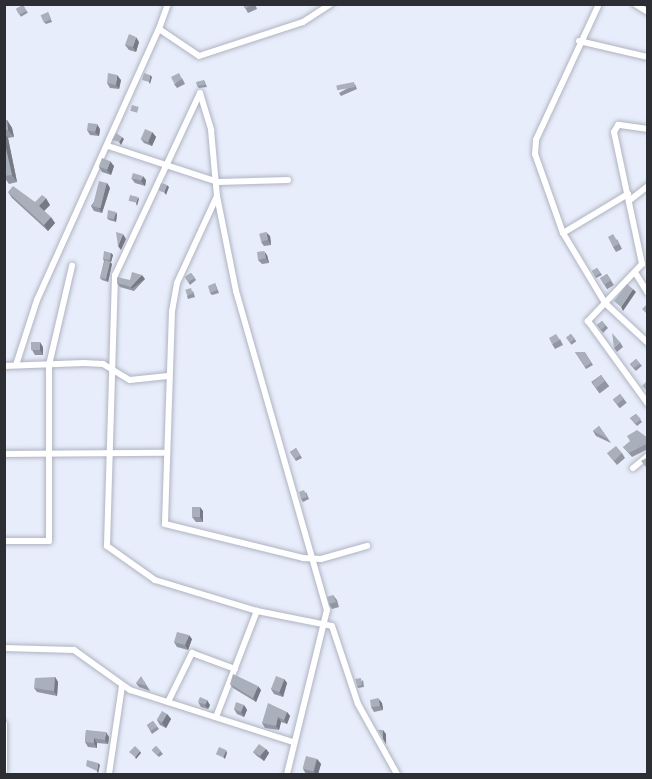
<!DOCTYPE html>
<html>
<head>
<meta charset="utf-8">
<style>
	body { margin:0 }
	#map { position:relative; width:652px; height:779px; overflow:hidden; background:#e8edfb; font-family:"Sofia Sans Condensed",sans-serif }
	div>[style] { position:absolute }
	.roads { filter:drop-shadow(0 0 2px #afb3c1) drop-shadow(0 0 2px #afb3c1) }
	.minor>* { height:6px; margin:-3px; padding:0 3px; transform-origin:3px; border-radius:3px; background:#fff }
	.wall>* { inset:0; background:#9296a2; transform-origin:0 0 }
	.shaded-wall>* { inset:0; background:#777a84; transform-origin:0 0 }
	.building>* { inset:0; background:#aaafbc; transform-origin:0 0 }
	span { translate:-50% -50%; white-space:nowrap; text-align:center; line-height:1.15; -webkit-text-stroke:4.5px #fafbfe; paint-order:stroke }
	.frame { position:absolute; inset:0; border:6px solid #2c2e33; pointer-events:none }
</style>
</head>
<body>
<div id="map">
	<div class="roads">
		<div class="minor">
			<div style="left:168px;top:4px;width:27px;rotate:110deg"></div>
			<div style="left:159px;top:29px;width:48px;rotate:34deg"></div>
			<div style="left:199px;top:56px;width:109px;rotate:-18.1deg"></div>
			<div style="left:303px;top:22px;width:33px;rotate:-33deg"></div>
			<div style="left:599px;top:4px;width:150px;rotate:114.9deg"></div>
			<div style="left:536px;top:140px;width:14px;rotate:94deg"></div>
			<div style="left:535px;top:154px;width:84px;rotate:70.5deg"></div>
			<div style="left:563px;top:233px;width:82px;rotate:59deg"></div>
			<div style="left:605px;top:303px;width:59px;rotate:42.9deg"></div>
			<div style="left:635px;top:4px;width:15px;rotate:32deg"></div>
			<div style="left:579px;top:41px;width:71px;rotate:13.1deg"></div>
			<div style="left:200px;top:93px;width:201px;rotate:115deg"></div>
			<div style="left:115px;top:275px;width:271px;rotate:91.7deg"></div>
			<div style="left:107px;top:546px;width:59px;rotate:35.3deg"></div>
			<div style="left:155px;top:580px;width:107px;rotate:16.9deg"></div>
			<div style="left:257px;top:611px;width:76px;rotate:11.3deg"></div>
			<div style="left:332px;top:626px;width:82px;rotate:71.6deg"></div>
			<div style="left:358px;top:704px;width:80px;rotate:60.9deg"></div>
			<div style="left:200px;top:93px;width:39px;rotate:73deg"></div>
			<div style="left:211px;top:130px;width:66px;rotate:84.8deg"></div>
			<div style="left:217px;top:196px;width:96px;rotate:114.7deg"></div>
			<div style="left:177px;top:283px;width:28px;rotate:100deg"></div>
			<div style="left:172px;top:311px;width:213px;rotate:91.9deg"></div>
			<div style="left:165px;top:524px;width:142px;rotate:13.8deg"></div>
			<div style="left:303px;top:558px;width:18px;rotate:3deg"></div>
			<div style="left:321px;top:559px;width:48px;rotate:-15.8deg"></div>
			<div style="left:648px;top:129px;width:30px;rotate:-172deg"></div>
			<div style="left:618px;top:125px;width:8px;rotate:120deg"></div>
			<div style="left:614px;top:132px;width:135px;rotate:78deg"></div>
			<div style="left:642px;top:264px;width:79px;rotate:133.5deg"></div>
			<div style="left:588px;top:321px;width:102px;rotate:54.1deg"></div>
			<div style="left:108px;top:146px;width:116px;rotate:18.1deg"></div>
			<div style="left:218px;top:182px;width:70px;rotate:-1.6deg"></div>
			<div style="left:217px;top:196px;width:97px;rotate:78.7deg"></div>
			<div style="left:236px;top:291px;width:332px;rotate:74.1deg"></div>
			<div style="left:327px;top:610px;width:169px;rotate:103.7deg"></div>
			<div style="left:630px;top:200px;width:23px;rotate:-38deg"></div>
			<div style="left:563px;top:233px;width:76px;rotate:-31deg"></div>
			<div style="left:636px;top:274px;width:22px;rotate:58deg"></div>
			<div style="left:16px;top:365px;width:68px;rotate:-72.1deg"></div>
			<div style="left:37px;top:300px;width:297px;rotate:-65.8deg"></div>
			<div style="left:4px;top:366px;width:80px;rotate:-2.1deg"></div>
			<div style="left:84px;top:363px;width:19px;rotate:3deg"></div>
			<div style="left:103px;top:364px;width:31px;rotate:31deg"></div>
			<div style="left:130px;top:380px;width:38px;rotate:-6deg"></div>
			<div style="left:4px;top:454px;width:159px;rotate:-0.4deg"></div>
			<div style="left:633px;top:468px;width:19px;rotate:-39deg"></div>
			<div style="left:4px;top:541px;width:45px"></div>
			<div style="left:49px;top:541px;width:176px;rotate:-90deg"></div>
			<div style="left:49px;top:365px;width:102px;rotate:-76.9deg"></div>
			<div style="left:4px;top:648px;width:70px;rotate:1.6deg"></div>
			<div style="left:74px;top:650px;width:69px;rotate:35.5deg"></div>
			<div style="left:130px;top:690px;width:171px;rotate:17.7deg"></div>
			<div style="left:168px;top:702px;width:55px;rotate:-63.9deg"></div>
			<div style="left:192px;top:653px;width:46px;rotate:20.4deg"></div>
			<div style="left:216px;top:717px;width:114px;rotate:-68.9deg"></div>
			<div style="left:4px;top:724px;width:47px;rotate:90deg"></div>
			<div style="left:109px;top:774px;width:89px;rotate:-81.6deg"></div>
		</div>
	</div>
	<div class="wall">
		<div style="clip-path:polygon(243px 4px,255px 4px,257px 9px,248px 13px)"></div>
		<div style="left:23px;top:5px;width:9px;height:8px;rotate:58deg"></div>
		<div style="clip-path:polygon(48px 12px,52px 22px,46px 24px,44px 22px)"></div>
		<div style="clip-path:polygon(139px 42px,136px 52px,129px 50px,125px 45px)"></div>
		<div style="clip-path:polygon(182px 78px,185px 84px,177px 88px,174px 84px)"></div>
		<div style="clip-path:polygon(121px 80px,119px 89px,110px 88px,107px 83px)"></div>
		<div style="clip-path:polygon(204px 80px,207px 87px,199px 88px,197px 86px)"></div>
		<div style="clip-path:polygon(355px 84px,357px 89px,341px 96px,339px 93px)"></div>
		<div style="clip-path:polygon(4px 120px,7px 120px,12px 128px,14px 137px,8px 138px,17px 182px,9px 184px,4px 177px)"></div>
		<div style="clip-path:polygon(100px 129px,99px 136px,90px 135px,87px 130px)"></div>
		<div style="clip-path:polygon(152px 132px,156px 137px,152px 146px,144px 143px,141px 139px)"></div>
		<div style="clip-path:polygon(114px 166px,111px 175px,102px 172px,99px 167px)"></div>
		<div style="clip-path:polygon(131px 178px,146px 180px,145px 186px,135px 183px)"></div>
		<div style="clip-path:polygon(107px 183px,110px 188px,102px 213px,94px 211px,91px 206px)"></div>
		<div style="clip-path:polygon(8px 192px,35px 202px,50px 205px,44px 211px,55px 223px,48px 231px,12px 198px)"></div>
		<div style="clip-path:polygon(117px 214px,116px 222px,109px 220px,107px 218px)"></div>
		<div style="clip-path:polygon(270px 236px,271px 245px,264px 246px,261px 242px)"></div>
		<div style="clip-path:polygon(617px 239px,622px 249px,616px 252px,613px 247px)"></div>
		<div style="clip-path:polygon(111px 253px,113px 255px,111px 262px,110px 262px,112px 264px,108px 282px,102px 280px,100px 278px,104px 261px,103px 259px)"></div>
		<div style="clip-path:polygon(267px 255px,269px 263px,262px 264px,258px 260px)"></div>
		<div style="clip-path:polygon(597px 268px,602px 275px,596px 278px,592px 271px)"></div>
		<div style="clip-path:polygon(191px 273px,196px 280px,190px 285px,185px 277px)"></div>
		<div style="left:607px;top:274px;width:13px;height:8px;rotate:58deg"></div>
		<div style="clip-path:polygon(145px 279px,134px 291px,120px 287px,117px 283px,130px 280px)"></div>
		<div style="clip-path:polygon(215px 283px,219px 293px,212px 295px,210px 293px)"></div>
		<div style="clip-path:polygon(193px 291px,195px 297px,188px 299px,187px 296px)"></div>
		<div style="clip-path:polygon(602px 321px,608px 328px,603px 333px,597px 325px)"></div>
		<div style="left:571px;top:334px;width:9px;height:6px;rotate:54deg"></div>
		<div style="clip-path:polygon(560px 339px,563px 345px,555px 349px,552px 344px)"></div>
		<div style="clip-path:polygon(620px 342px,623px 347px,617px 352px,614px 348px)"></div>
		<div style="clip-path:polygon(43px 347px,43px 355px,35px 355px,32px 350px)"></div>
		<div style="clip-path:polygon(575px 352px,586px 354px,593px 365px,586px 369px)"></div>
		<div style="left:636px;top:359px;width:9px;height:8px;rotate:49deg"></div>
		<div style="left:601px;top:375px;width:14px;height:12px;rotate:54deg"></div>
		<div style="left:620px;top:394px;width:11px;height:9px;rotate:52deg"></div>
		<div style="clip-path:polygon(636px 414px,642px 422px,637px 426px,630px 418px)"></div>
		<div style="clip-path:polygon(599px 426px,611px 443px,596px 436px,593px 431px)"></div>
		<div style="clip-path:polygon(648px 438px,648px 449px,632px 457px,623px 447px)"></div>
		<div style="clip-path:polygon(296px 448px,302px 458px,296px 461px,290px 452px)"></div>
		<div style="clip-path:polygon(607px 453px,622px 453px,625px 458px,617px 465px)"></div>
		<div style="clip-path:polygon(306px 492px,309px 499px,303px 502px,301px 499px)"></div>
		<div style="clip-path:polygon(203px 511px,203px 522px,196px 522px,192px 517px)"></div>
		<div style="clip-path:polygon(333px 595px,337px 600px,339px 607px,332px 609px,329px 604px)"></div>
		<div style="clip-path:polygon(192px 639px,188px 650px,177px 647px,174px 642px)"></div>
		<div style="clip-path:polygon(55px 677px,58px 682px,57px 696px,37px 692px,34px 688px)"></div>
		<div style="clip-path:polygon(284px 679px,287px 683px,283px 697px,274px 694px,271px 689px)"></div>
		<div style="clip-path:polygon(363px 680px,364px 687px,358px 688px,357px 686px)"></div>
		<div style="clip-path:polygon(144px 681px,150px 691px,139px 687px,136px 683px)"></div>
		<div style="clip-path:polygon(230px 684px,261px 690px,256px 702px,233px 688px)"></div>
		<div style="clip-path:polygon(198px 702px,210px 705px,208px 709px,201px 707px)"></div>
		<div style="clip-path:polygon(382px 703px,383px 710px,374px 712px,371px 707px)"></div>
		<div style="clip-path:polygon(244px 705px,247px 710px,244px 717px,237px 714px,234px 709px)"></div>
		<div style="clip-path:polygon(287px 712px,290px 716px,287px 724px,281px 722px,279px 730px,265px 728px,262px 723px)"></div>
		<div style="clip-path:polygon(167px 714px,171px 719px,166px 728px,160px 725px,157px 720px)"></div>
		<div style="clip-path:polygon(153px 721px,159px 729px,152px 734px,147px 725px)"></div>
		<div style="clip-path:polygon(86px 730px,109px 737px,108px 744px,97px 743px,97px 748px,88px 747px,85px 742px)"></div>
		<div style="clip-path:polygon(156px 746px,163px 754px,159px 757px,152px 750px)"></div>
		<div style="clip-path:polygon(266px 749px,269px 753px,264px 761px,257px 756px,253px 752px)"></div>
		<div style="clip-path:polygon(317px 759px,321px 764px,318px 774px,306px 774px,303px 769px)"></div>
	</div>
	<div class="shaded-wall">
		<div style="clip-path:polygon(136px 37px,139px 42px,136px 52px,133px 47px)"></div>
		<div style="clip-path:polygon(117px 75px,121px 80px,119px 89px,116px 85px)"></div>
		<div style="clip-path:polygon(150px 75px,152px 77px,150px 84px,149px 82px)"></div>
		<div style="clip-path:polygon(7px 120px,12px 128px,14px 137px,8px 130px)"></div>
		<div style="clip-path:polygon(97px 124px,100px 129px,99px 136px,95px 132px)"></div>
		<div style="clip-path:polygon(152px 132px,156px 137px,152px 146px,148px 142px)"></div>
		<div style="clip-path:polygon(4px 133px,8px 138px,17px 182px,12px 175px,4px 140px)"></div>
		<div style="clip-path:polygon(122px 137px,124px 139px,121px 145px,119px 142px)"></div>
		<div style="clip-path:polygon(110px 161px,114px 166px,111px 175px,107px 170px)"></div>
		<div style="clip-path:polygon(143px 176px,146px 180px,145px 186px,141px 181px)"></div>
		<div style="clip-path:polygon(107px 183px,110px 188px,102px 213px,99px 208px)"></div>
		<div style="clip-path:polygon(167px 185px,169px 187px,166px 195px,164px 192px)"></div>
		<div style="clip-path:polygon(138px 197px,139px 199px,137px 206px,136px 203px)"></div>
		<div style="clip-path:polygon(46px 198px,50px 205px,43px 212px,39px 206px)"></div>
		<div style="clip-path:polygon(116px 212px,117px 214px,116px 222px,114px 219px)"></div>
		<div style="clip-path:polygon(51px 217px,55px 223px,48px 231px,44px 225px)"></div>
		<div style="clip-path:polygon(266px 232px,270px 236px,271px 245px,268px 240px)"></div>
		<div style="clip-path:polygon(123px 234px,126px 239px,121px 250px,118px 246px)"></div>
		<div style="clip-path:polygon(264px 251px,267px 255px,269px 263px,266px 258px)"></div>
		<div style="clip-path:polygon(111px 253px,113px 255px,111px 262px,110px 260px)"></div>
		<div style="clip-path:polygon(110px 262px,112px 264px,108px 282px,106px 279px)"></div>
		<div style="left:142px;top:275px;width:5px;height:16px;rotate:53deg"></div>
		<div style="clip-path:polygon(633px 289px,636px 292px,623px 311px,621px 307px)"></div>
		<div style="clip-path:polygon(40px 342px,43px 347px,43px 355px,40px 350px)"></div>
		<div style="clip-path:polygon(200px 507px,203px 511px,203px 522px,200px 517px)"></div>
		<div style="clip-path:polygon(189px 635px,192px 639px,188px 650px,185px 645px)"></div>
		<div style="clip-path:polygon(55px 677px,58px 682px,57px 696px,54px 691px)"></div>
		<div style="clip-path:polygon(284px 679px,287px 683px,283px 697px,279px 692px)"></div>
		<div style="clip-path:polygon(258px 686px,261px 690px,256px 702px,253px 698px)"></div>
		<div style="clip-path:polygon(378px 698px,382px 703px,383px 710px,380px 706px)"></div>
		<div style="clip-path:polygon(207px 700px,210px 705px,208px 709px,205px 705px)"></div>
		<div style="clip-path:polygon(244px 705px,247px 710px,244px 717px,241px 712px)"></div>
		<div style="clip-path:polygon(287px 712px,290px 716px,287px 724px,284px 720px)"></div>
		<div style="clip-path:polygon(167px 714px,171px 719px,166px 728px,162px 723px)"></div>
		<div style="clip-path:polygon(278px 717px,281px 722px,279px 730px,276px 726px)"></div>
		<div style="clip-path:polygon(383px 730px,386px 734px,386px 744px,383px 739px)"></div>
		<div style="clip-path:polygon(106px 732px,109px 737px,108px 744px,105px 740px)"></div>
		<div style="clip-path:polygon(94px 738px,97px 743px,97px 748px,94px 743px)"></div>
		<div style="clip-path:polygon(266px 749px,269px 753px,264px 761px,260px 756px)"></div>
		<div style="clip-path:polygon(226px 750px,227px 753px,225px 759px,223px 757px)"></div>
		<div style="clip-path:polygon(140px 751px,141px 753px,136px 759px,135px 757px)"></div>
		<div style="clip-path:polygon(317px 759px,321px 764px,318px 774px,316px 774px,314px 772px)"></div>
		<div style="clip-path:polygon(98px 763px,100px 765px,98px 774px,97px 771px)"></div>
	</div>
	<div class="building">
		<div style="clip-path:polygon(243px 4px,253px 4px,245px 9px)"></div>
		<div style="left:23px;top:5px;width:7px;height:8px;rotate:63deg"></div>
		<div style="left:48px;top:12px;width:8px;height:8px;rotate:67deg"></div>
		<div style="clip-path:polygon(129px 34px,136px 37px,133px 47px,125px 45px)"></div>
		<div style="clip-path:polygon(108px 73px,117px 75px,116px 85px,107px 83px)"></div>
		<div style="clip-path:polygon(144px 73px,150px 75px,149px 82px,142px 80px)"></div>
		<div style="left:179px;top:73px;width:7px;height:9px;rotate:63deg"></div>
		<div style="clip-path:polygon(204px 80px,205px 85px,197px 86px,196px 82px)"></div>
		<div style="left:354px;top:82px;width:5px;height:18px;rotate:79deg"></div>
		<div style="left:132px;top:105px;width:7px;height:6px;rotate:16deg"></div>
		<div style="clip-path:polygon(4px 120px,7px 120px,8px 130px,4px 130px)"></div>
		<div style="clip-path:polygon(88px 123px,97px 124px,95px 132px,87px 130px)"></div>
		<div style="left:145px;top:129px;width:8px;height:11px;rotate:23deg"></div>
		<div style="clip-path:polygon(116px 133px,122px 137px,119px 142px,112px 140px)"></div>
		<div style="clip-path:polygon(4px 140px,12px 175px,4px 176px)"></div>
		<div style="left:102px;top:158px;width:9px;height:9px;rotate:21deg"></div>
		<div style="left:133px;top:173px;width:10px;height:5px;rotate:17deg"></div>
		<div style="left:99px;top:181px;width:8px;height:26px;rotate:14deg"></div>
		<div style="left:161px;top:183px;width:6px;height:8px;rotate:18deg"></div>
		<div style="clip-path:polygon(13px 186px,35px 202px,42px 195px,46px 198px,39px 206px,51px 217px,44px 225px,8px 192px)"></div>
		<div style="left:130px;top:195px;width:8px;height:6px;rotate:14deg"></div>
		<div style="clip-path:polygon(108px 210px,116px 212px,114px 219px,107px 218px)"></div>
		<div style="clip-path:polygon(116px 232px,123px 234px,118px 246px)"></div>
		<div style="left:266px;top:232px;width:8px;height:7px;rotate:76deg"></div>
		<div style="clip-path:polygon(613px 234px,619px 244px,613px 247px,608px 237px)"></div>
		<div style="clip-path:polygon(104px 251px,111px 253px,110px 260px,103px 259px)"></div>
		<div style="clip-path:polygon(264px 251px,266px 258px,258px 260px,257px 252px)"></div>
		<div style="clip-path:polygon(105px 260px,110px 262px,106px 279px,100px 278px)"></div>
		<div style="left:597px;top:268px;width:6px;height:6px;rotate:59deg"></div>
		<div style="clip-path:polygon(132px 272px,142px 275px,131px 287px,117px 283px,117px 277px,130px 280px)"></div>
		<div style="clip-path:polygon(191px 273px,195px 278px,188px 282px,185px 277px)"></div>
		<div style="clip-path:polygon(607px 274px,611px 280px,604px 285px,600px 278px)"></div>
		<div style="clip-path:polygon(215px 283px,217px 290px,210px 293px,208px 286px)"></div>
		<div style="clip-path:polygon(627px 284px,633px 289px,621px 307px,614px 301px)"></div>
		<div style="left:191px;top:288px;width:6px;height:6px;rotate:72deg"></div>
		<div style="clip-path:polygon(647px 304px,648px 312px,646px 313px,642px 309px)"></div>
		<div style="left:602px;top:321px;width:6px;height:6px;rotate:51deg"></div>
		<div style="clip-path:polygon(612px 333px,620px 342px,614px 348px)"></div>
		<div style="clip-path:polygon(556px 334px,560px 340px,552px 344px,549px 338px)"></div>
		<div style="left:571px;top:334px;width:6px;height:6px;rotate:51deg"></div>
		<div style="left:31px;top:342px;width:9px;height:8px"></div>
		<div style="clip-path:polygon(575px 352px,585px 352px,591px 363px,585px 367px)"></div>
		<div style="clip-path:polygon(636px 359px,640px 364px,634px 368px,630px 364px)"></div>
		<div style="clip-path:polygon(601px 375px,605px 381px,596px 388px,592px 383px)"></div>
		<div style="clip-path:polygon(647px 381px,648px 381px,648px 392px,642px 386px)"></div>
		<div style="left:620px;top:394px;width:6px;height:9px;rotate:51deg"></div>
		<div style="clip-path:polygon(636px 414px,641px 419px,635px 424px,630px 418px)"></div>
		<div style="clip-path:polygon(599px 426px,608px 439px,593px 431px)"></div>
		<div style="clip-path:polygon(637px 430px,648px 438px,648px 443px,629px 453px,623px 447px,630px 441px,627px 436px)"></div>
		<div style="clip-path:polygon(616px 446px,622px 453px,614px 461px,607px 453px)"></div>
		<div style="clip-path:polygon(296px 448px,300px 455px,295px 459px,290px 452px)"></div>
		<div style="clip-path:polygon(648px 457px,648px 466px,646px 467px,641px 461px)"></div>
		<div style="clip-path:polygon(304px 490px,307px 497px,301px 499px,299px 492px)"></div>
		<div style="left:192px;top:507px;width:8px;height:10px"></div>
		<div style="clip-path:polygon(333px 595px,336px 602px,329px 604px,327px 597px)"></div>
		<div style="clip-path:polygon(177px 632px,189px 635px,185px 645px,174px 642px)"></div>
		<div style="clip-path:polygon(233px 674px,258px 686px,253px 698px,230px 684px)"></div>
		<div style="clip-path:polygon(141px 676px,147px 686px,136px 683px)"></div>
		<div style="left:276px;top:676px;width:9px;height:14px;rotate:21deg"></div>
		<div style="clip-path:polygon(55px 677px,54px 691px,34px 688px,35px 678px)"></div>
		<div style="clip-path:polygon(361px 678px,362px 685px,357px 686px,355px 679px)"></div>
		<div style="left:200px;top:697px;width:8px;height:5px;rotate:23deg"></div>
		<div style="clip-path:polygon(378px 698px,380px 706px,371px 707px,370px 700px)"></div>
		<div style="clip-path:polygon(236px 702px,244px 705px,241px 712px,234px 709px)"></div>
		<div style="clip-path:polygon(268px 703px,287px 712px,284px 720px,278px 717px,276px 726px,262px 723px)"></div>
		<div style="left:162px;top:711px;width:6px;height:10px;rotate:31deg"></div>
		<div style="left:153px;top:721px;width:7px;height:7px;rotate:56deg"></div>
		<div style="clip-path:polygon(86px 730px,106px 732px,105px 740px,94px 738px,94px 743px,85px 742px)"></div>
		<div style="clip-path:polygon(378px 730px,383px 730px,383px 739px)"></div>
		<div style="clip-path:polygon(259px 744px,266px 749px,260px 756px,253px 752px)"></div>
		<div style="clip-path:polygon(135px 746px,140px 751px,135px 757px,129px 752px)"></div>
		<div style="left:156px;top:746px;width:7px;height:6px;rotate:45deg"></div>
		<div style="left:219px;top:747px;width:8px;height:8px;rotate:23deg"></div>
		<div style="left:306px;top:756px;width:11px;height:13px;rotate:15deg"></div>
		<div style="clip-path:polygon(87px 760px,98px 763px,97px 771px,86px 766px)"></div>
	</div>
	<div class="frame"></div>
</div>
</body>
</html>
